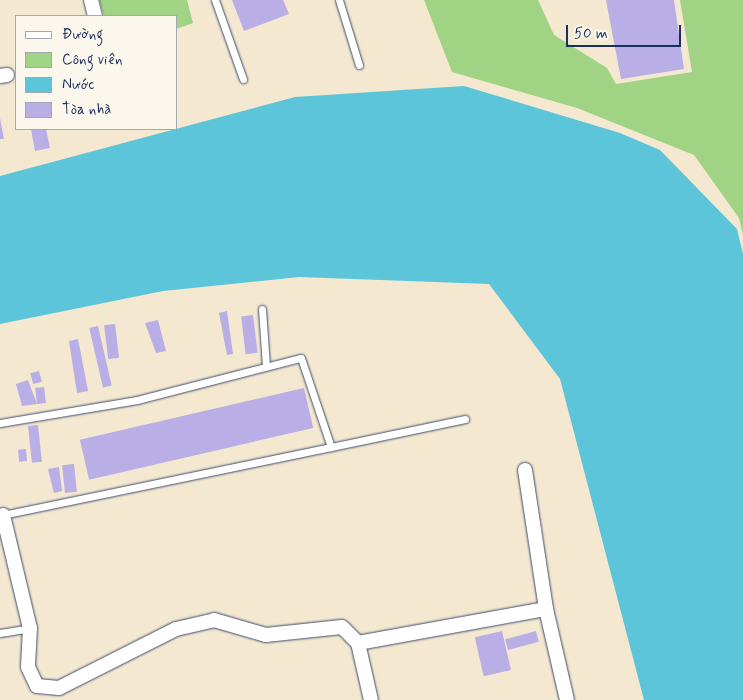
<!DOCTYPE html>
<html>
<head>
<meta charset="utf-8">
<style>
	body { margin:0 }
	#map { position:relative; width:743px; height:700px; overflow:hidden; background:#f4e8d0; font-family:Mynerve,sans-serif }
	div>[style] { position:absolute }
	.green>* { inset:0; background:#a0d383 }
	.water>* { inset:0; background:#5dc5d9 }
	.building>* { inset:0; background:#b9aee5; transform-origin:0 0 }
	.roads { filter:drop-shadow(0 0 1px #3c4b6f) drop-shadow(0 0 1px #3c4b6f) }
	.lane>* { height:7px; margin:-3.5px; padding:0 3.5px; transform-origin:3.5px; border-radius:3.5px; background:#fff }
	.street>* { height:14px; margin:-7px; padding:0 7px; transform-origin:7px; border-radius:7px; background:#fff }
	span { translate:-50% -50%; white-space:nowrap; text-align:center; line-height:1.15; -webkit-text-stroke:4.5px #fbf7ec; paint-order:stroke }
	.legend { position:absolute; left:15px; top:15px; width:162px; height:115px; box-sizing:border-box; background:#fbf7ec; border:1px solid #a1a7b3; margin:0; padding:6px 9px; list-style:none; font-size:15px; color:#1b2f5e }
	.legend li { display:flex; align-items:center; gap:10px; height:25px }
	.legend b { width:25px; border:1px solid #a1a7b3 }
	.scale { position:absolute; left:566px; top:25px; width:115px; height:22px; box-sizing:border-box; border:2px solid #1b2f5e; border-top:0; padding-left:6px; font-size:15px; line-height:18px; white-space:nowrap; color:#1b2f5e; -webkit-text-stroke:4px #fbf7ec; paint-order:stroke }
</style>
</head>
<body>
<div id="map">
	<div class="green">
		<div style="clip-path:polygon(99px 0,187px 0,193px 23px,176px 29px,176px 16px,104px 16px)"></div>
		<div style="clip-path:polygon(424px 0,538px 0,554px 35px,607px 68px,616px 84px,692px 72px,680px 0,743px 0,743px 235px,739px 218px,694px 155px,577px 108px,452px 72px)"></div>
	</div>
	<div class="water">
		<div style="clip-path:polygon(464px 86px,620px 133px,660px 150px,737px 229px,743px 254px,743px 700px,644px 700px,560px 379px,489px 284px,299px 277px,163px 291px,0 324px,0 176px,295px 97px)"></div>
	</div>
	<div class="building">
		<div style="clip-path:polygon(232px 0,283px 0,289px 14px,244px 31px)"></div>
		<div style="clip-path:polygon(606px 0,674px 0,684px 69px,621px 79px)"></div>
		<div style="clip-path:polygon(0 118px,4px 139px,0 139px)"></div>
		<div style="clip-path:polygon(31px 129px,46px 129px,50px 148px,35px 151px)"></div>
		<div style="clip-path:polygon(227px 311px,233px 354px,227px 355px,219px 313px)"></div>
		<div style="left:253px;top:315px;width:38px;height:12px;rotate:83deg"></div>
		<div style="clip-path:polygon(158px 320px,166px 351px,156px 353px,145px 323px)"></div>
		<div style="left:115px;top:324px;width:34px;height:11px;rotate:83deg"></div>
		<div style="left:98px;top:326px;width:61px;height:9px;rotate:77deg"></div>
		<div style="clip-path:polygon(78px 339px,88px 391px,77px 393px,69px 341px)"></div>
		<div style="left:39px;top:371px;width:11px;height:9px;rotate:75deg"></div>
		<div style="clip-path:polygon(28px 380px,37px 404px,22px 406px,16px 384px)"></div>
		<div style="left:44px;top:387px;width:16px;height:9px;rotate:83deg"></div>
		<div style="left:304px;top:388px;width:41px;height:230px;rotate:77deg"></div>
		<div style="left:38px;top:425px;width:37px;height:10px;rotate:84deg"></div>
		<div style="left:26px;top:449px;width:12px;height:8px;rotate:85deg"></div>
		<div style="left:74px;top:464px;width:28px;height:12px;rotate:84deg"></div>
		<div style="clip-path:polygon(59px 467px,62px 491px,54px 493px,48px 469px)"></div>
		<div style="left:502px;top:631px;width:40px;height:28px;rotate:77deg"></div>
		<div style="left:536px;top:631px;width:11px;height:32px;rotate:75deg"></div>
	</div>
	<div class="roads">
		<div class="lane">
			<div style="left:215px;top:0;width:84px;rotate:70.5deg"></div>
			<div style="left:339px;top:0;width:68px;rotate:72.9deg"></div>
			<div style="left:262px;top:309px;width:57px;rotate:86deg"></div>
			<div style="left:0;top:423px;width:139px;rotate:-9.5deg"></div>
			<div style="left:137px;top:400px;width:169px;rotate:-14.4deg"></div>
			<div style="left:301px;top:358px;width:94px;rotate:71.4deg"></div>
			<div style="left:331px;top:447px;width:335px;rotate:168.3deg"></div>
			<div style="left:331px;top:447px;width:137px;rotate:-11.8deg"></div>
			<div style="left:0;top:633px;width:30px;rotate:-9deg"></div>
		</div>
		<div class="street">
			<div style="left:91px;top:0;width:16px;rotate:76deg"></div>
			<div style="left:0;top:76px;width:7px;rotate:-8deg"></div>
			<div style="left:525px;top:470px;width:141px;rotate:81.4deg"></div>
			<div style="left:546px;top:609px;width:93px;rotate:77deg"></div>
			<div style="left:3px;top:515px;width:116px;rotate:76.6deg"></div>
			<div style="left:30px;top:628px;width:39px;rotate:93deg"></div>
			<div style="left:28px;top:667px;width:21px;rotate:65deg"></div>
			<div style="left:37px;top:686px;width:22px;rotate:5deg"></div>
			<div style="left:59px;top:688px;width:131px;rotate:-26.8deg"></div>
			<div style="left:176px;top:629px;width:39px;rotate:-13deg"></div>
			<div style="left:214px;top:620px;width:54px;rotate:16.1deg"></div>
			<div style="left:266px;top:635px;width:76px;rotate:-6deg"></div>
			<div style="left:342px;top:627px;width:23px;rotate:45deg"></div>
			<div style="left:358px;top:643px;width:58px;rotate:77.2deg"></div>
			<div style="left:358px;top:643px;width:191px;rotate:-10.3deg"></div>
		</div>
	</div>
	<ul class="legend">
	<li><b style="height:6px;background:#fff"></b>Đường</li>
	<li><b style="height:14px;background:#a0d383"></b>Công viên</li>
	<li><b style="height:14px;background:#5dc5d9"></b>Nước</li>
	<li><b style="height:14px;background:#b9aee5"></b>Tòa nhà</li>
	</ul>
	<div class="scale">50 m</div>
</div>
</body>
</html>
